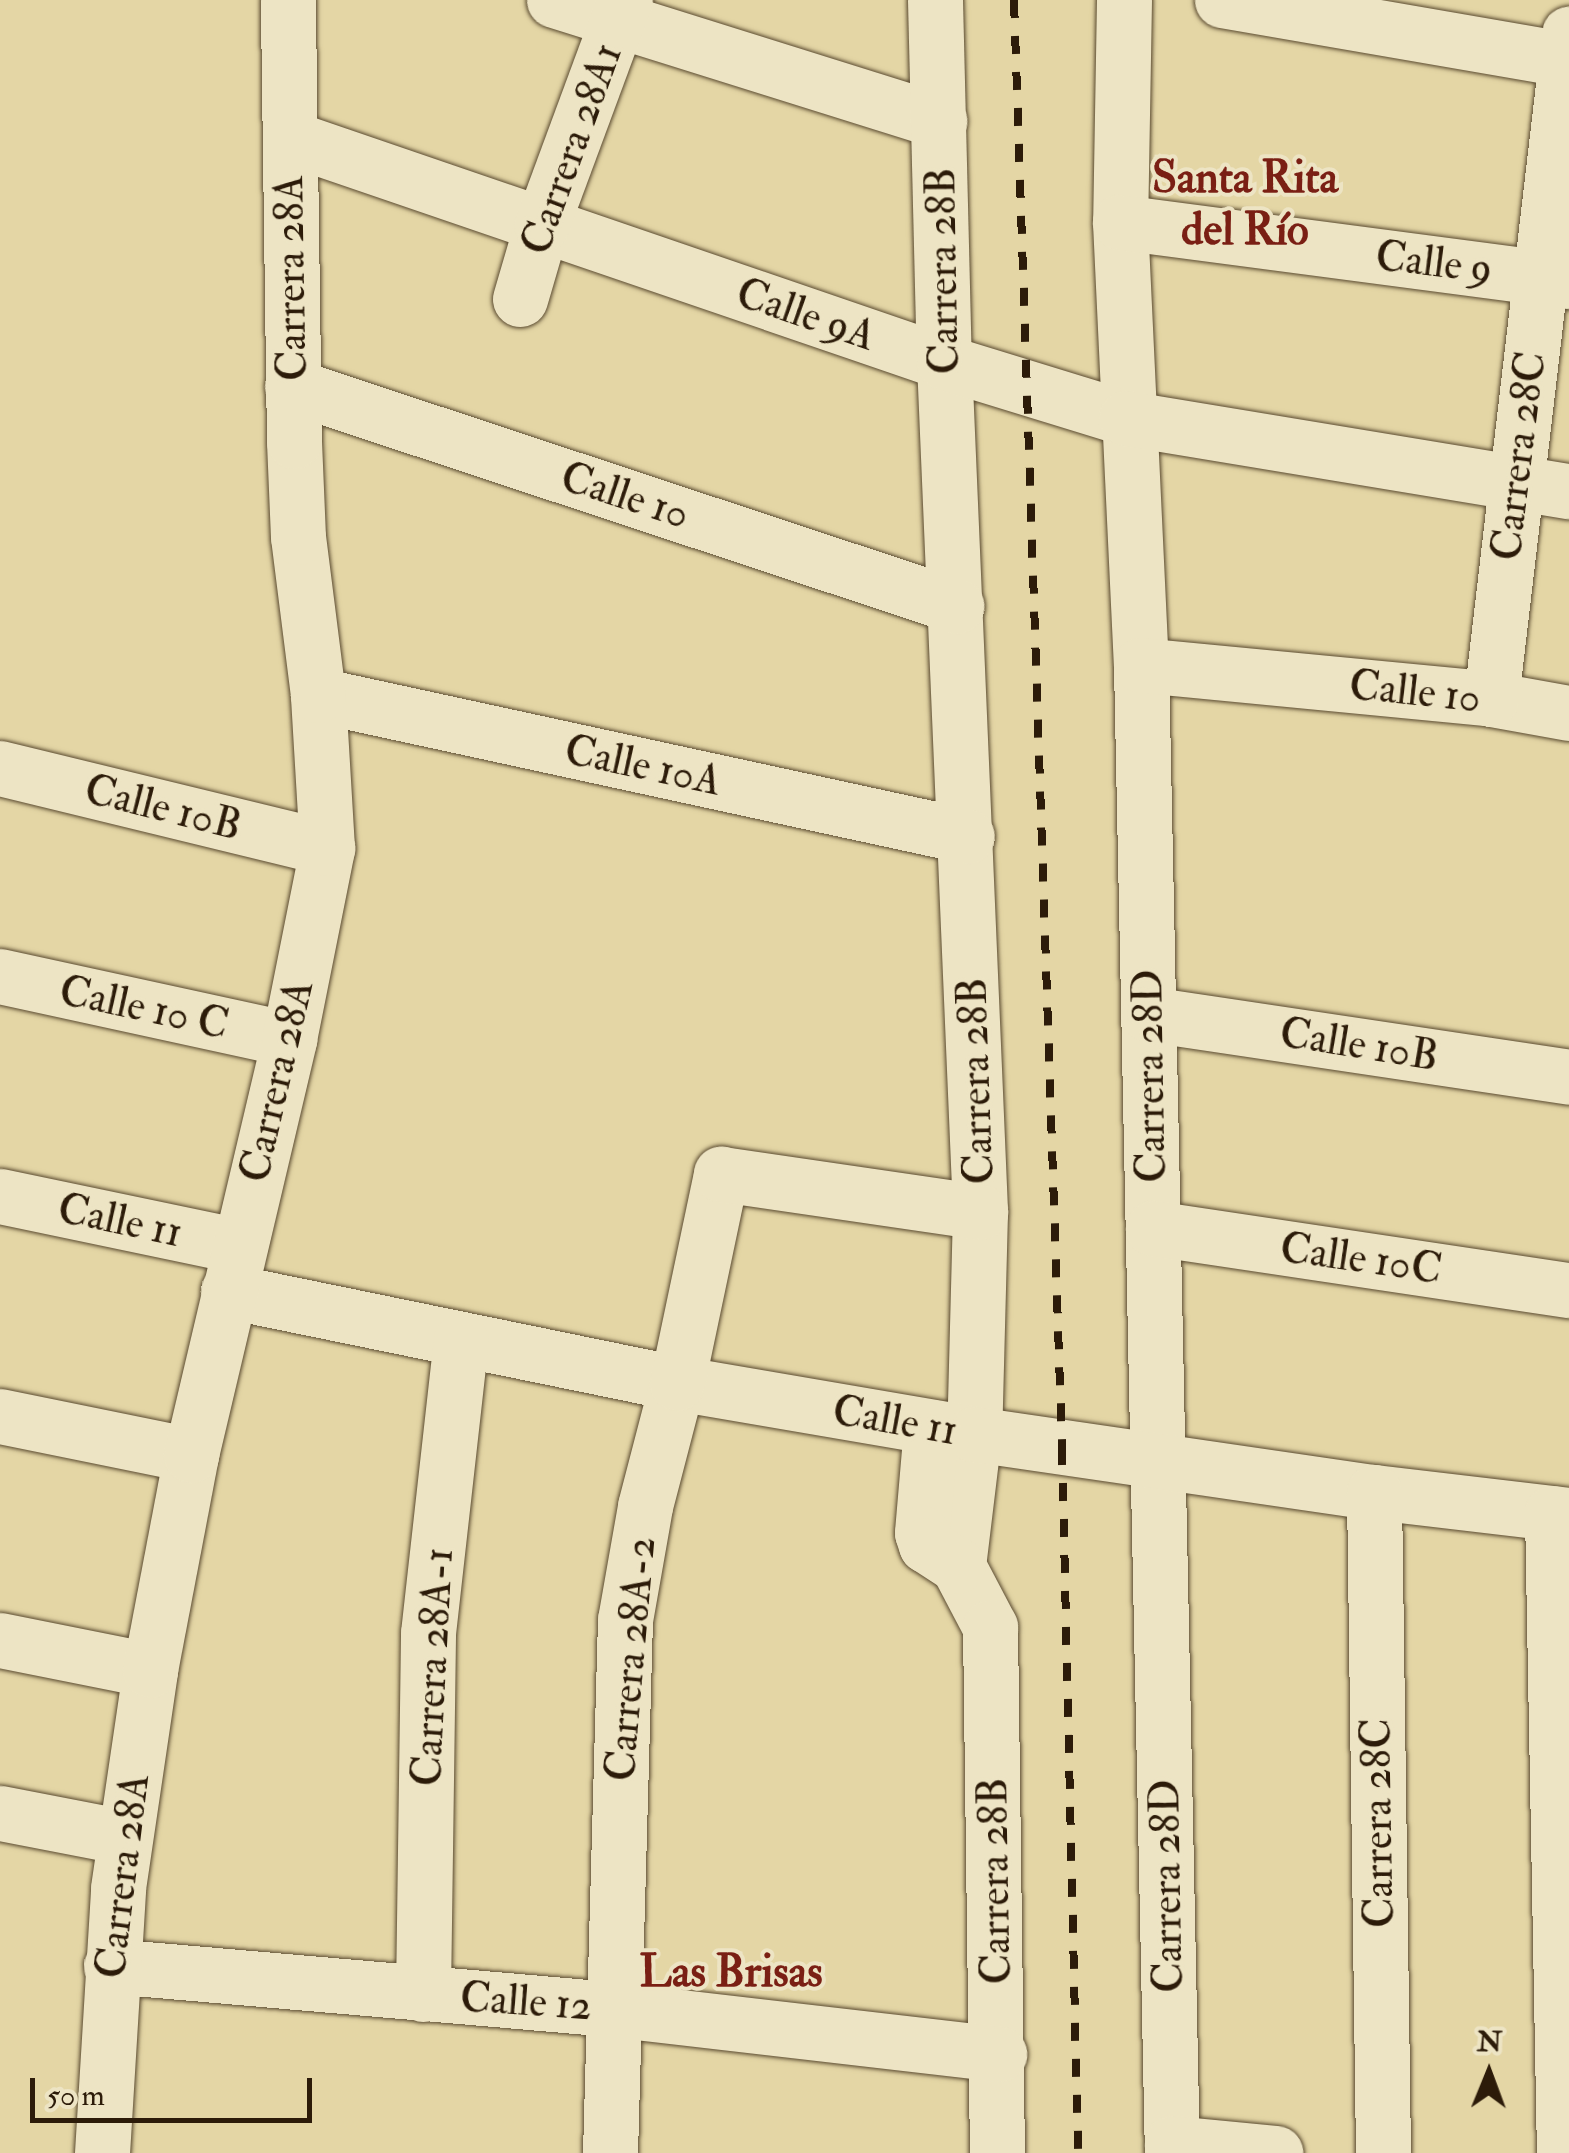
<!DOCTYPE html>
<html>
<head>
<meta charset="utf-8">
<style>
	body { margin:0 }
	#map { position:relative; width:1569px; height:2153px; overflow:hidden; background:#e4d6a5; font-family:"IM FELL Double Pica",serif }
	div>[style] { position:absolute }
	.roads { filter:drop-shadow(0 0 2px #5a4a30) drop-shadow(0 0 2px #5a4a30) }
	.minor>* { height:55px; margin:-27.5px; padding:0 27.5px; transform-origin:27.5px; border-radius:27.5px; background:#ede4c4 }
	.rail>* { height:8px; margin-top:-4px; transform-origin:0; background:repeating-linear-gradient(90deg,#2c1b09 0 18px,transparent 0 36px) }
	span { translate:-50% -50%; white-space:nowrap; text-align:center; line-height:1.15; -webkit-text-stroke:8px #ede4c4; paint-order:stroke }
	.street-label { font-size:42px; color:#2c1b09 }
	.neighbourhood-label { font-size:45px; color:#7a1f14; font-weight:700 }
	.north { position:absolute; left:1439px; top:2023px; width:100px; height:100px; -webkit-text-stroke:8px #ede4c4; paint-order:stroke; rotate:1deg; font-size:28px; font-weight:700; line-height:40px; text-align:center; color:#2c1b09 }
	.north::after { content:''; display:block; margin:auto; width:35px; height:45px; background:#2c1b09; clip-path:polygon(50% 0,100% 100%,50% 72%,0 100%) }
	.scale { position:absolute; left:30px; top:2078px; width:282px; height:45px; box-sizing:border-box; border:5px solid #2c1b09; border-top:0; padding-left:12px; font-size:30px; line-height:35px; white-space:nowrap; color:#2c1b09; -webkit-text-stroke:8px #ede4c4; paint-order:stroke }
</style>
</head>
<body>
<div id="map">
	<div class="roads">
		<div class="minor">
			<div style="left:554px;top:0;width:404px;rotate:17.4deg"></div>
			<div style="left:935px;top:0;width:362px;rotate:88.6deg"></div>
			<div style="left:944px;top:362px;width:851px;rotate:87.57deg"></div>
			<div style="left:980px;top:1212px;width:222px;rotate:91.5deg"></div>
			<div style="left:974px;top:1434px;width:133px;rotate:96.9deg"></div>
			<div style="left:958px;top:1566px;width:69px;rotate:62.3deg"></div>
			<div style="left:990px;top:1627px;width:526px;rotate:89.24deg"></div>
			<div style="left:1124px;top:0;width:222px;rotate:91deg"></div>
			<div style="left:1120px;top:222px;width:443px;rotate:87.3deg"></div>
			<div style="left:1141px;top:665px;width:1488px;rotate:88.81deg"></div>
			<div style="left:1222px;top:0;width:352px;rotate:9.8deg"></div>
			<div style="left:290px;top:138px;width:691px;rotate:18.91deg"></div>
			<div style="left:944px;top:362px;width:190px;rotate:17.1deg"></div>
			<div style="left:1126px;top:418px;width:449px;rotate:9.4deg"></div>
			<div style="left:1120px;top:222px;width:453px;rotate:7.5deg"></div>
			<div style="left:520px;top:299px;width:78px;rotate:-73.7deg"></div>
			<div style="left:542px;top:224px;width:239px;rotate:-69.7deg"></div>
			<div style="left:292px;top:386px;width:700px;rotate:18.31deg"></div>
			<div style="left:1141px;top:665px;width:352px;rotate:5.5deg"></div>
			<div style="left:1491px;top:699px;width:79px;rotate:10.2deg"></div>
			<div style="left:318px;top:695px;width:664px;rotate:12.26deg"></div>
			<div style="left:1491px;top:699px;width:670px;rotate:-83.31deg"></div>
			<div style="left:0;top:768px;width:337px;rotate:13.7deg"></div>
			<div style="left:0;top:976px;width:296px;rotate:12.3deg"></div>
			<div style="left:1149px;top:1014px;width:425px;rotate:8.5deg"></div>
			<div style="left:0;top:1196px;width:244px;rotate:11.8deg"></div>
			<div style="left:1153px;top:1228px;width:421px;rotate:8.5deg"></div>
			<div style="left:228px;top:1291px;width:458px;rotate:11.6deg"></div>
			<div style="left:677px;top:1383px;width:301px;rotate:9.7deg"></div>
			<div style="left:974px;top:1434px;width:404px;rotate:8.3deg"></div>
			<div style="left:1374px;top:1492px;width:196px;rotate:6.7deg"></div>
			<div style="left:0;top:1416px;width:195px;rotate:11.5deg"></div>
			<div style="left:931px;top:1427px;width:106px;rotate:94.9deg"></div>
			<div style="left:922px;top:1533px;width:13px;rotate:72deg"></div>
			<div style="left:926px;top:1545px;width:38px;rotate:33deg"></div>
			<div style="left:1374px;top:1492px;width:661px;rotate:89.22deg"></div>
			<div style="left:1552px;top:1513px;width:640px;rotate:88.93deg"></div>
			<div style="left:0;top:1640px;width:153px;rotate:11.3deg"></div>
			<div style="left:0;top:1813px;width:127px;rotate:10.9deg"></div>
			<div style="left:111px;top:1966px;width:502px;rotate:4.92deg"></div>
			<div style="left:611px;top:2009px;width:391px;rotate:6.6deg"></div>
			<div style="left:423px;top:1994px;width:361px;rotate:-89.2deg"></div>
			<div style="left:428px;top:1633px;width:294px;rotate:-83.6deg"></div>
			<div style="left:1172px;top:2143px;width:104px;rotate:5.5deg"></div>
			<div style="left:102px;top:2153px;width:265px;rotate:-86.5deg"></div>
			<div style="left:118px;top:1888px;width:220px;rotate:-81.6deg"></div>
			<div style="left:150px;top:1670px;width:219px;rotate:-79.2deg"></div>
			<div style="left:191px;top:1455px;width:427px;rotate:-76.7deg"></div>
			<div style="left:289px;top:1039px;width:195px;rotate:-78.7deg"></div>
			<div style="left:327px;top:848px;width:153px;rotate:-93.4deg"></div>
			<div style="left:318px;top:695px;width:159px;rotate:-97.2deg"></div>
			<div style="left:298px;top:537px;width:96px;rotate:-92.4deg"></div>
			<div style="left:294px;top:441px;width:441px;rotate:-90.8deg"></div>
			<div style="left:610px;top:2153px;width:533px;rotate:-88.39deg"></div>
			<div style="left:625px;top:1620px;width:116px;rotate:-80deg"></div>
			<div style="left:645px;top:1506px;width:127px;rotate:-75.4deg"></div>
			<div style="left:677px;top:1383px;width:214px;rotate:-78.1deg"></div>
			<div style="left:721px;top:1174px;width:262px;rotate:8.3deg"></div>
		</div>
	</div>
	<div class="rail">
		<div style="left:1014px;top:0;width:1448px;rotate:88.1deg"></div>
		<div style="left:1062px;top:1447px;width:706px;rotate:88.7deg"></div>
	</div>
	<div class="street-label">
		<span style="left:572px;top:149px;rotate:-70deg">Carrera 28A1</span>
		<span style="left:1434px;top:263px;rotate:7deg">Calle 9</span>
		<span style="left:943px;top:271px;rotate:-91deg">Carrera 28B</span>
		<span style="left:291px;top:278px;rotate:-91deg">Carrera 28A</span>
		<span style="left:806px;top:315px;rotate:19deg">Calle 9A</span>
		<span style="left:1519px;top:456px;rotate:-83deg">Carrera 28C</span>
		<span style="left:625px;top:496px;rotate:18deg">Calle 10</span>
		<span style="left:1415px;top:692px;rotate:6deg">Calle 10</span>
		<span style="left:643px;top:766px;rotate:12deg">Calle 10A</span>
		<span style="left:163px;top:808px;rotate:14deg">Calle 10B</span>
		<span style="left:144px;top:1008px;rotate:12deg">Calle 10 C</span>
		<span style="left:1359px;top:1045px;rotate:9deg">Calle 10B</span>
		<span style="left:1150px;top:1076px;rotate:-91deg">Carrera 28D</span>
		<span style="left:277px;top:1081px;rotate:-77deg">Carrera 28A</span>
		<span style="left:976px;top:1081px;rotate:-92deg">Carrera 28B</span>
		<span style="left:120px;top:1221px;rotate:12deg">Calle 11</span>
		<span style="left:1361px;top:1259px;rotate:8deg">Calle 10C</span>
		<span style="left:895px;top:1421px;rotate:10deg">Calle 11</span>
		<span style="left:631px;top:1659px;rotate:-85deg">Carrera 28A-2</span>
		<span style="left:433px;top:1667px;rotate:-87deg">Carrera 28A-1</span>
		<span style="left:1378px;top:1823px;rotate:-91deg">Carrera 28C</span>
		<span style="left:123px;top:1876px;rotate:-83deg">Carrera 28A</span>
		<span style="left:995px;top:1881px;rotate:-91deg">Carrera 28B</span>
		<span style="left:1167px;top:1886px;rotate:-91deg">Carrera 28D</span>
		<span style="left:526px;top:2002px;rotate:4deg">Calle 12</span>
	</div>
	<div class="neighbourhood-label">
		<span style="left:1245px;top:205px">Santa Rita<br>del Río</span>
		<span style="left:731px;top:1973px">Las Brisas</span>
	</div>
	<div class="north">N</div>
	<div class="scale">50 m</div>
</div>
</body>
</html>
